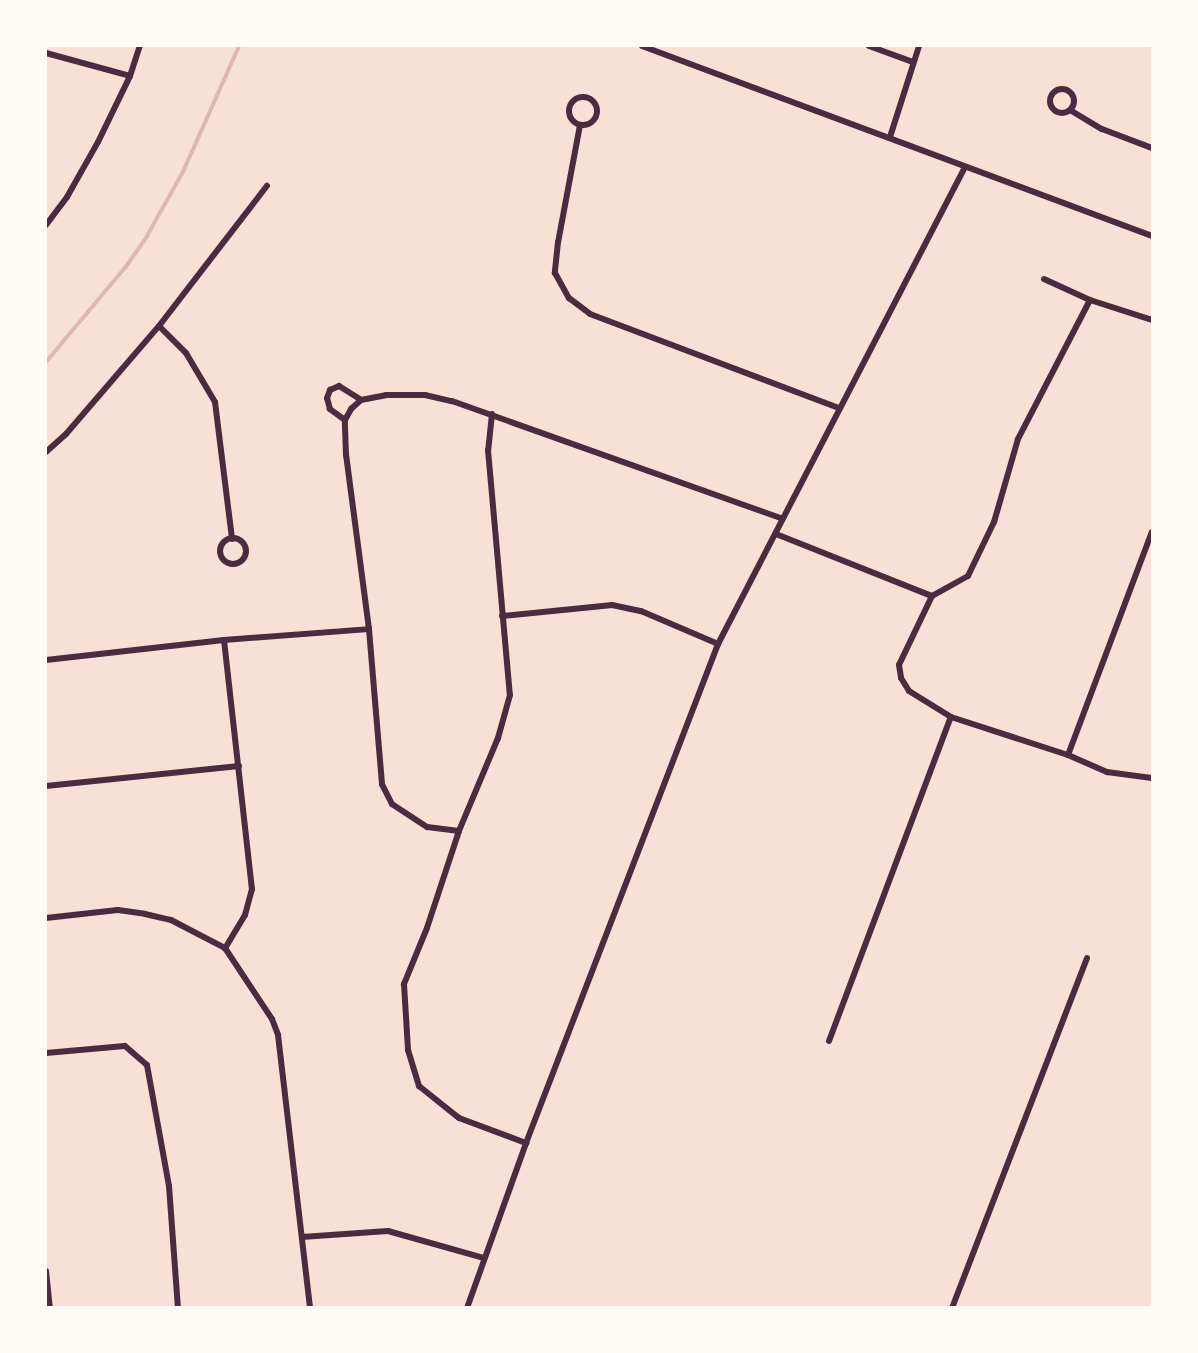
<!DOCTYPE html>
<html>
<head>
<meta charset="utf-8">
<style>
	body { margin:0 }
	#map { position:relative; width:1198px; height:1353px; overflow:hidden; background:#f7e1d7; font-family:"Noto Sans",sans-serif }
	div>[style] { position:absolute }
	.stream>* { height:3.5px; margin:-1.75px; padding:0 1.75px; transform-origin:1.75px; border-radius:1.75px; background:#dcb8b0 }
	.minor>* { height:6px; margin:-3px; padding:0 3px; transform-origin:3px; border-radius:3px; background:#4a2c40 }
	.minor>.ring { margin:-3px; padding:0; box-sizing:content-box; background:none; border:6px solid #4a2c40; border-radius:50% }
	span { translate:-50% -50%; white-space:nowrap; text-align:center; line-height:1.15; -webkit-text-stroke:6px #fffaf5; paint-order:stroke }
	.frame { position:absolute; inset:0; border:47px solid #fffaf5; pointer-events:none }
</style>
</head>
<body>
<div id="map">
	<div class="stream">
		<div style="left:46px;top:362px;width:123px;rotate:-50deg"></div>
		<div style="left:125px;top:268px;width:39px;rotate:-55deg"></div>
		<div style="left:147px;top:236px;width:73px;rotate:-60.6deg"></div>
		<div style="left:183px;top:172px;width:138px;rotate:-66deg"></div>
	</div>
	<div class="minor">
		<div style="left:642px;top:46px;width:544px;rotate:20.43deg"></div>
		<div style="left:869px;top:46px;width:47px;rotate:20deg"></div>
		<div style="left:46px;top:53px;width:87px;rotate:15.3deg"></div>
		<div class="ring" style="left:1050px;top:89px;width:18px;height:18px"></div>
		<div class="ring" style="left:569px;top:97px;width:22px;height:22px"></div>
		<div style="left:1070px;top:110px;width:37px;rotate:31deg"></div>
		<div style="left:1102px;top:129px;width:53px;rotate:20.8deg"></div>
		<div style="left:580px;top:125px;width:119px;rotate:100.6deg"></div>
		<div style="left:558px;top:242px;width:31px;rotate:96deg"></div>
		<div style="left:555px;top:273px;width:29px;rotate:61deg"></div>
		<div style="left:569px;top:298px;width:26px;rotate:37deg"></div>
		<div style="left:590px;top:314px;width:266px;rotate:20.7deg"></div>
		<div style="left:890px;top:137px;width:96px;rotate:-72.3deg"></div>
		<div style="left:46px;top:225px;width:35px;rotate:-53deg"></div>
		<div style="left:67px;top:197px;width:63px;rotate:-60.6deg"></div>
		<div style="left:98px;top:142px;width:73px;rotate:-64.1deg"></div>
		<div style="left:130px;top:76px;width:32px;rotate:-72deg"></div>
		<div style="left:1044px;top:279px;width:51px;rotate:24.5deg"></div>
		<div style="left:1090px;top:300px;width:65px;rotate:17.9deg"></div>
		<div style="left:1090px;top:300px;width:157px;rotate:117.4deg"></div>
		<div style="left:1018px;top:439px;width:86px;rotate:106.1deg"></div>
		<div style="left:994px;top:522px;width:60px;rotate:115.7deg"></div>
		<div style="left:968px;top:576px;width:41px;rotate:150.9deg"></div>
		<div style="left:932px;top:596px;width:76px;rotate:115.6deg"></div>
		<div style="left:899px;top:665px;width:13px;rotate:81deg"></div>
		<div style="left:901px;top:678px;width:15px;rotate:58deg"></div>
		<div style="left:909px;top:691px;width:49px;rotate:31.8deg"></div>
		<div style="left:951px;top:717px;width:123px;rotate:18deg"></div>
		<div style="left:1068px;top:755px;width:43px;rotate:23.6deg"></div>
		<div style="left:1107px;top:772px;width:45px;rotate:7.6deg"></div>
		<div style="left:159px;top:326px;width:38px;rotate:45deg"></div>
		<div style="left:186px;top:353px;width:57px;rotate:59.4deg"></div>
		<div style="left:215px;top:402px;width:138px;rotate:82.9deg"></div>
		<div style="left:492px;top:414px;width:36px;rotate:96deg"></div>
		<div style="left:488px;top:450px;width:246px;rotate:84.9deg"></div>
		<div style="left:510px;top:695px;width:45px;rotate:105.6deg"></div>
		<div style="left:498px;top:738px;width:101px;rotate:112.8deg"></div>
		<div style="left:459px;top:831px;width:102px;rotate:108.3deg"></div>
		<div style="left:427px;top:928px;width:61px;rotate:112.3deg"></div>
		<div style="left:404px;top:984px;width:66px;rotate:86.5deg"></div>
		<div style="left:408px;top:1050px;width:38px;rotate:73deg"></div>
		<div style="left:419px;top:1086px;width:51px;rotate:38.7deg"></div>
		<div style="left:459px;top:1118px;width:72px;rotate:20.5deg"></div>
		<div style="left:345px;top:420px;width:19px;rotate:-144deg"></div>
		<div style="left:330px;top:409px;width:11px;rotate:-105deg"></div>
		<div style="left:327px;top:398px;width:9px;rotate:-69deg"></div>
		<div style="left:330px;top:390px;width:10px;rotate:-24deg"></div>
		<div style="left:339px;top:386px;width:26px;rotate:32deg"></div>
		<div style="left:46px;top:452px;width:27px;rotate:-42deg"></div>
		<div style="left:66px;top:434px;width:143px;rotate:-49.3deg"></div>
		<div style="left:159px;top:326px;width:177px;rotate:-52.4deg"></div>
		<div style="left:776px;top:534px;width:168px;rotate:21.7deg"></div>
		<div class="ring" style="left:220px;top:538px;width:20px;height:20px"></div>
		<div style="left:502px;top:616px;width:111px;rotate:-5.7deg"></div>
		<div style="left:612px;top:605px;width:30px;rotate:12deg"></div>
		<div style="left:641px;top:611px;width:84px;rotate:23.2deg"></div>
		<div style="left:224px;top:640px;width:251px;rotate:83.6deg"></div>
		<div style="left:252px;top:889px;width:27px;rotate:105deg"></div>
		<div style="left:245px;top:915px;width:39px;rotate:121deg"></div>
		<div style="left:46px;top:660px;width:179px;rotate:-6.4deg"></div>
		<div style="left:224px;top:640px;width:145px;rotate:-4.3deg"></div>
		<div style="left:1068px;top:755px;width:238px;rotate:-69.4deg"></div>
		<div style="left:46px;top:786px;width:194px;rotate:-5.9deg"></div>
		<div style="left:459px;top:831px;width:32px;rotate:-173deg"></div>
		<div style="left:427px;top:827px;width:42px;rotate:-146.7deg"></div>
		<div style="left:392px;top:804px;width:22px;rotate:-117deg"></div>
		<div style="left:382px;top:784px;width:156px;rotate:-94.8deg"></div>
		<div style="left:369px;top:629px;width:176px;rotate:-97.5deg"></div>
		<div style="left:346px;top:455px;width:35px;rotate:-92deg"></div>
		<div style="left:345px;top:420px;width:13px;rotate:-61deg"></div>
		<div style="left:351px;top:409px;width:13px;rotate:-42deg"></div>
		<div style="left:361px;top:400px;width:25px;rotate:-11deg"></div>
		<div style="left:386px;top:395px;width:39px"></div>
		<div style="left:425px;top:395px;width:28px;rotate:13deg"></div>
		<div style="left:452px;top:401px;width:351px;rotate:19.6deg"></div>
		<div style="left:46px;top:918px;width:72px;rotate:-6.3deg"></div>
		<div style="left:118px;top:910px;width:27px;rotate:8deg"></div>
		<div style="left:145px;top:914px;width:27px;rotate:13deg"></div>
		<div style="left:171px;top:920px;width:61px;rotate:27.4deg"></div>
		<div style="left:225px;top:948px;width:85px;rotate:56.5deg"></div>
		<div style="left:272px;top:1019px;width:17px;rotate:69deg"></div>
		<div style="left:278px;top:1035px;width:275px;rotate:83.3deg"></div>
		<div style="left:829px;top:1041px;width:346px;rotate:-69.4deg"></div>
		<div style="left:46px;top:1053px;width:79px;rotate:-5.1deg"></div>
		<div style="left:125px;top:1046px;width:29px;rotate:41deg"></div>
		<div style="left:147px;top:1065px;width:123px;rotate:79.7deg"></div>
		<div style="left:169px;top:1186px;width:122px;rotate:85.8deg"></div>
		<div style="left:302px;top:1237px;width:86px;rotate:-4deg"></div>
		<div style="left:388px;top:1231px;width:100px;rotate:15.7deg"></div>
		<div style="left:46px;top:1271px;width:37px;rotate:84deg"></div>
		<div style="left:467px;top:1308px;width:175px;rotate:-70.3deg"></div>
		<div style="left:526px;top:1143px;width:535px;rotate:-68.95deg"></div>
		<div style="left:718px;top:644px;width:537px;rotate:-62.62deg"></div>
		<div style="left:952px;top:1308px;width:375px;rotate:-68.9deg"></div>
	</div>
	<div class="frame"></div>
</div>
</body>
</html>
